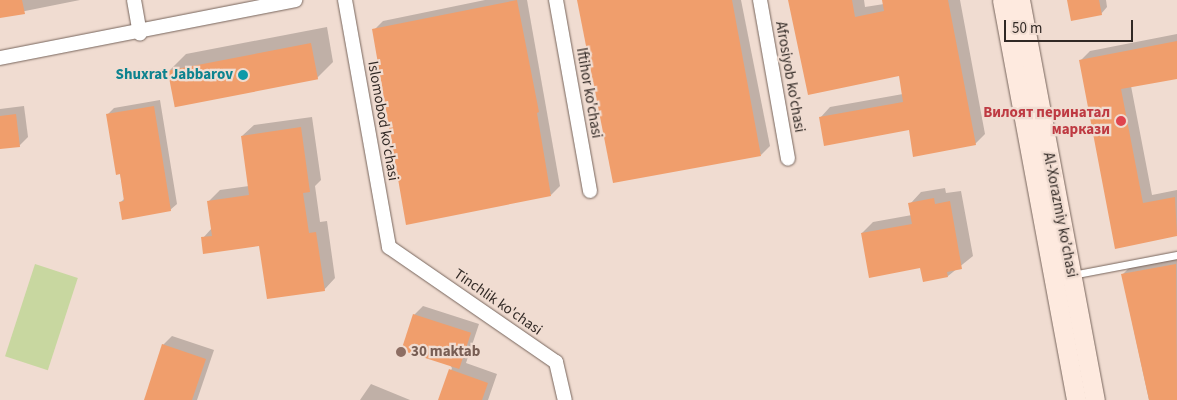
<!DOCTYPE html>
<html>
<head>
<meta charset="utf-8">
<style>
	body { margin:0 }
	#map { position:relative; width:1177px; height:400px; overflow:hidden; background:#f0dcd1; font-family:"Source Sans 3",sans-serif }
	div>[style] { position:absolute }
	.green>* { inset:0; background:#c8d7a0; transform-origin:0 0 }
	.shadow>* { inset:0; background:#0003 }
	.building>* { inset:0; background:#f09e6c; transform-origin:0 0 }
	.roads { filter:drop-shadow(0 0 1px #77655c) drop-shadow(0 0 1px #77655c) }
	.lane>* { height:7px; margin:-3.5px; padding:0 3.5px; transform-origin:3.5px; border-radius:3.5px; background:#fff }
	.street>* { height:14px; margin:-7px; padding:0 7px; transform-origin:7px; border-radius:7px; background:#fff }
	.secondary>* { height:19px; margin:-9.5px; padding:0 9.5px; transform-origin:9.5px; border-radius:9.5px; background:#feeadf }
	.dots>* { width:14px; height:14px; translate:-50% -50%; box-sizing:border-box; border:2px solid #f0dcd1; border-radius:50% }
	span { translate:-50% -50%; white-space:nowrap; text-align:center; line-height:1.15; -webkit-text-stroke:4.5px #f0dcd1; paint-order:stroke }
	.culture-label { font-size:15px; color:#0d838f; font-weight:700 }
	.right { translate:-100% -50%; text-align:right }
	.street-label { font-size:15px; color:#312925 }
	.health-label { font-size:15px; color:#be3a42; font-weight:700 }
	.education-label { font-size:15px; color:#785e54; font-weight:700 }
	.left { translate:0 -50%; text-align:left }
	.scale { position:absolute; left:1004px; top:20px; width:129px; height:22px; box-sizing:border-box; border:2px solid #312925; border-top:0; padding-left:6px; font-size:15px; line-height:18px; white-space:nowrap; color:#312925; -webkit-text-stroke:4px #f0dcd1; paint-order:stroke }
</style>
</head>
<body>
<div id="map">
	<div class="green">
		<div style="left:35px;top:264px;width:45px;height:97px;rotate:18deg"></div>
	</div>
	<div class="shadow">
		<div style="clip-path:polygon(0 0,80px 0,0 16px)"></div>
		<div style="clip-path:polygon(485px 0,527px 0,560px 186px,551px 195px,374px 30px,383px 21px)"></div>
		<div style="clip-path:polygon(579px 0,741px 0,770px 146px,761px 155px)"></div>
		<div style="clip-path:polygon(791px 0,864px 0,865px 7px,884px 4px,884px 0,960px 0,985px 134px,975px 144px,910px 129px,820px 118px,830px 107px,903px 94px,900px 74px)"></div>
		<div style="clip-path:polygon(1068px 0,1106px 0,1107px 7px,1101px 14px)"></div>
		<div style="clip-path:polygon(327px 27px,333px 62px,317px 78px,170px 70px,186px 54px)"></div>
		<div style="clip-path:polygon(1177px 34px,1177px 77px,1131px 86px,1152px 195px,1177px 190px,1177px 234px,1116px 247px,1081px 60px,1090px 51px)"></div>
		<div style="clip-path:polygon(160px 100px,177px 204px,170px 210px,121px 202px,125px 198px,108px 114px,114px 108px)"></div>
		<div style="clip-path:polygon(24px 106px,28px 137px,19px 146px,0 148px,0 109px)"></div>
		<div style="clip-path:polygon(312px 117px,321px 180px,315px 186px,320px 222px,327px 221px,335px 278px,324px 290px,260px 244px,203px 238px,212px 228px,209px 201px,220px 190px,249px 186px,242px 136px,254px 125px)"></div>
		<div style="clip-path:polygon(945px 188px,946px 193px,961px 191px,973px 256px,948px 276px,921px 267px,862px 233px,873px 222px,912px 215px,910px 204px,921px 192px)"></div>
		<div style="clip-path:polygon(1177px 257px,1177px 400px,1149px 400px,1122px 275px,1131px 266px)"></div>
		<div style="clip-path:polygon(423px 306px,479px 324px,466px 363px,497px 374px,488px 400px,439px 400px,452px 368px,414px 315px)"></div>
		<div style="clip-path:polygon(172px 336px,214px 350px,197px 400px,145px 400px,163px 345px)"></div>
		<div style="clip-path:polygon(371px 384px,410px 400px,360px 400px)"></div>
	</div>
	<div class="building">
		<div style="clip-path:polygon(0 0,22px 0,25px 14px,0 18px)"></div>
		<div style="clip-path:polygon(517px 0,539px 112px,537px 113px,551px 196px,406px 225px,372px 29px)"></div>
		<div style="clip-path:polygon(577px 0,732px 0,761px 156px,613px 183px)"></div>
		<div style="clip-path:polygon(788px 0,852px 0,855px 17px,884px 11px,882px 0,948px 0,976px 145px,913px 157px,909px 130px,824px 146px,819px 117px,903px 102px,899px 76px,808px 95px)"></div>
		<div style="clip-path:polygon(1067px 0,1099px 0,1102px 15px,1071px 21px)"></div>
		<div style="clip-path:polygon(1177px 41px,1177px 79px,1121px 89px,1143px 203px,1175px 197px,1177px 236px,1115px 249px,1079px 60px)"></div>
		<div style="left:311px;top:43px;width:37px;height:146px;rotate:79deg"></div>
		<div style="clip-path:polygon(154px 106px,171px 211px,122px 220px,119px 202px,124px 201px,120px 174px,116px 175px,106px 114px)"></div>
		<div style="clip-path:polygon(16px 114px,20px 147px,0 149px,0 116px)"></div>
		<div style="clip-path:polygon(301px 127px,310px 192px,303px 193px,309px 233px,316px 232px,325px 291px,267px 299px,259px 246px,203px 254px,201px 237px,212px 236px,207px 201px,249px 195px,241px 136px)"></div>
		<div style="clip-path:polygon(934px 198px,935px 204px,950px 201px,962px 269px,947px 272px,948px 277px,923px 282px,920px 268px,869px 278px,861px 233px,912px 224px,908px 203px)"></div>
		<div style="clip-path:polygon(1176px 264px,1177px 400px,1149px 400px,1121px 274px)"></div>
		<div style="left:413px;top:314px;width:61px;height:38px;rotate:18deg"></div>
		<div style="clip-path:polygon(162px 344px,206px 359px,192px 400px,144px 400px)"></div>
		<div style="clip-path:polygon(449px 369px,488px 383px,482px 400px,438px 400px)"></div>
	</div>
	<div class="roads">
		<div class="lane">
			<div style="left:1072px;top:275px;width:107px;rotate:-10.8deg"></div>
		</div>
		<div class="street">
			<div style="left:134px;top:0;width:34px;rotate:80deg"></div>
			<div style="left:345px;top:0;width:251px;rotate:79.9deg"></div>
			<div style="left:389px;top:247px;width:203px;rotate:34.6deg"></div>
			<div style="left:556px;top:362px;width:39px;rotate:77deg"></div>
			<div style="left:556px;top:0;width:194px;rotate:79.9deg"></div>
			<div style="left:760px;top:0;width:161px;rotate:80deg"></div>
			<div style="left:0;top:58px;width:301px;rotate:-11.1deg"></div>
		</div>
		<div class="secondary">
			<div style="left:1002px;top:0;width:407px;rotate:79.5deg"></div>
			<div style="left:1020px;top:0;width:407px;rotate:79.4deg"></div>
		</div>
	</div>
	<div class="dots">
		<div style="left:243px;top:75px;background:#0f9aa8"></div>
		<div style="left:1121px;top:121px;background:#e0444e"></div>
		<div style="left:401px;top:352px;background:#8d6e63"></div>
	</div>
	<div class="culture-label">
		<span class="right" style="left:233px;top:75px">Shuxrat Jabbarov</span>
	</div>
	<div class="street-label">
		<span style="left:790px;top:77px;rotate:80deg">Afrosiyob ko'chasi</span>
		<span style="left:589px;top:93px;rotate:80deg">Iftihor ko'chasi</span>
		<span style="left:383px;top:121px;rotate:80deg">Islomobod ko'chasi</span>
		<span style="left:1060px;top:215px;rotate:79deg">Al-Xorazmiy ko’chasi</span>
		<span style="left:498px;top:302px;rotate:35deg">Tinchlik ko'chasi</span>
	</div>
	<div class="health-label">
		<span class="right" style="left:1110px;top:121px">Вилоят перинатал<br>маркази</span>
	</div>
	<div class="education-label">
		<span class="left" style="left:411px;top:352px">30 maktab</span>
	</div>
	<div class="scale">50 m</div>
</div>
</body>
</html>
